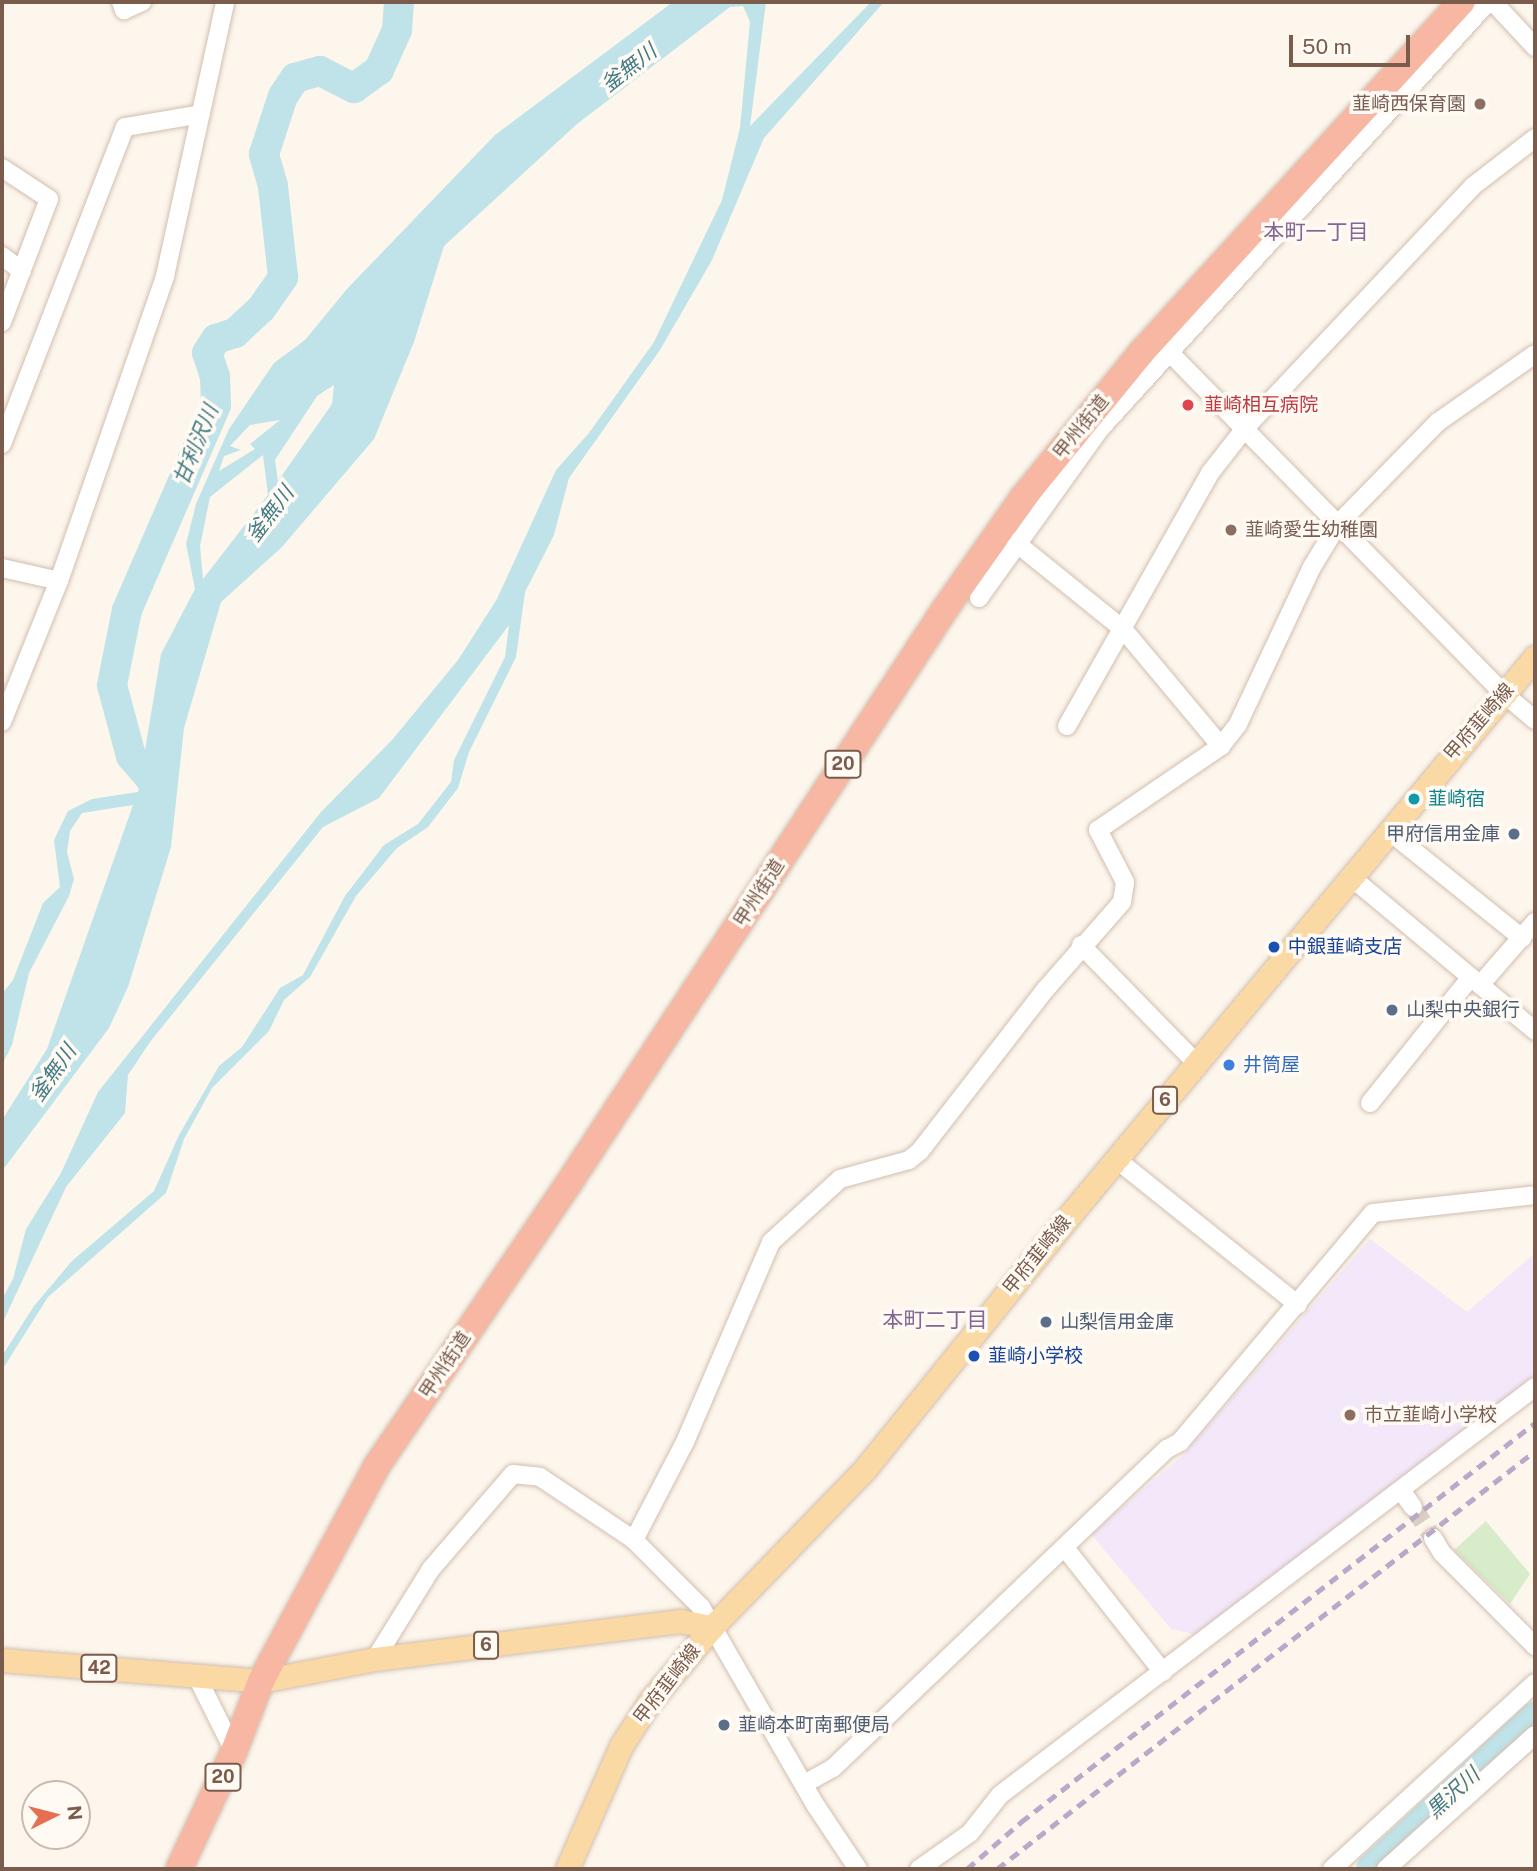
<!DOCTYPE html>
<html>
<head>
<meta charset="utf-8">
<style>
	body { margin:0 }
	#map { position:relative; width:1537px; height:1871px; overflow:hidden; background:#fdf6ec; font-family:"Public Sans","Noto Sans JP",sans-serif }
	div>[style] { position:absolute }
	.education>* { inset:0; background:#f3e8fa }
	.green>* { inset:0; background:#d8ecc9 }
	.water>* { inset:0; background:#bfe3e8 }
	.river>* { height:30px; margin:-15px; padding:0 15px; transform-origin:15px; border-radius:15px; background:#bfe3e8 }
	.minor-tunnel>* { height:18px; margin-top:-9px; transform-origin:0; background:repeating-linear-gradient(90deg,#dcd0c4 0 18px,transparent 0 27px) }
	.roads { filter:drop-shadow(0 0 2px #d1beb0) drop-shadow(0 0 2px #d1beb0) }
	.minor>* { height:18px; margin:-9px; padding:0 9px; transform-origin:9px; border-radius:9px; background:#fff }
	.major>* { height:23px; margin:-11.5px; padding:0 11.5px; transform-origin:11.5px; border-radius:11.5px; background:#fbd9a5 }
	.highway>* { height:26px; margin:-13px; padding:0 13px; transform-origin:13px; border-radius:13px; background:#f7b7a3 }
	.rail>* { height:5px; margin-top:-2.5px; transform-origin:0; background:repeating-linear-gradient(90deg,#b9a8c9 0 10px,transparent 0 17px) }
	.dots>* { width:19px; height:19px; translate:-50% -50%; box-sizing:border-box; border:4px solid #fffaf3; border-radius:50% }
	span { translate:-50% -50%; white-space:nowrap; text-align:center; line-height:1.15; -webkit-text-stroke:7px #fffaf3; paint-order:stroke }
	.shield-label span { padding:2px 5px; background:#fffaf3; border:2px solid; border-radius:5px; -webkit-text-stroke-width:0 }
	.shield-label { font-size:18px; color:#7a5c4d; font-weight:700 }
	.education-label { font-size:19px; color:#785e54 }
	.right { translate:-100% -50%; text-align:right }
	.left { translate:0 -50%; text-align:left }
	.health-label { font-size:19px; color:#be3a42 }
	.street-label { font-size:19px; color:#7a5c4d }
	.culture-label { font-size:19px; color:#0d838f }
	.service-label { font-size:19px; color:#4e5e75 }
	.transit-label { font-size:19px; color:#164399 }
	.shop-label { font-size:19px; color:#366cbe }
	.water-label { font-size:21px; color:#437c86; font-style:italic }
	.neighbourhood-label { font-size:21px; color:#846695 }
	.frame { position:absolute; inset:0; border:4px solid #7a5c4d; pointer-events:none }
	.north { position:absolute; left:21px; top:1780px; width:70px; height:70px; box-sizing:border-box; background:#fffaf3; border:2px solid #cabbb1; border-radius:50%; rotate:84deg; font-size:19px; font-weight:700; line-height:28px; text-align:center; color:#7a5c4d }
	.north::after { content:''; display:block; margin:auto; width:24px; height:32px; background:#e76f51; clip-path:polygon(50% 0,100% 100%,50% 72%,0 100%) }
	.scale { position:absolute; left:1289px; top:35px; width:121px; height:32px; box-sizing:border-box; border:4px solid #7a5c4d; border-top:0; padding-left:9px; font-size:21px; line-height:24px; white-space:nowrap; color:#7a5c4d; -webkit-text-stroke:5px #fffaf3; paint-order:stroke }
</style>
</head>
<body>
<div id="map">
	<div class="education">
		<div style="clip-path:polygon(1370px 1239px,1467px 1312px,1535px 1253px,1535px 1375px,1204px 1636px,1171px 1629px,1091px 1534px,1182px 1456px)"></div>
	</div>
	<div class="green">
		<div style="clip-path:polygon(1486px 1521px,1530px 1574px,1510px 1604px,1454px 1550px)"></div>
	</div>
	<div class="water">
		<div style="clip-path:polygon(evenodd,673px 2px,766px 2px,750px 126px,871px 2px,884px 2px,764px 138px,712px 260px,660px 350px,569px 478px,554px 535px,525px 592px,516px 657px,469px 752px,458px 788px,428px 827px,397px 848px,356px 896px,310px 977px,284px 1000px,269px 1031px,212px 1088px,184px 1139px,166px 1193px,48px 1297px,2px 1370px,2px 1356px,34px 1306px,72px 1261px,154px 1191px,179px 1135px,219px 1066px,242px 1047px,280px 988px,303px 975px,345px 896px,384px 845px,418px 824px,451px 782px,454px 760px,505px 657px,509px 625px,379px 798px,323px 827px,150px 1042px,128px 1075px,125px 1113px,66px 1187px,2px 1324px,2px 1299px,13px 1279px,26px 1229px,61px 1173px,98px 1092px,321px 812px,392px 740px,458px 660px,497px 599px,556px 470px,589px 433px,654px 342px,722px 200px,740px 128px,750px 22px,743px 6px,730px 7px,577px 124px,444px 246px,414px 342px,374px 439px,282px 547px,221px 602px,184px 728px,171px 847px,128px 987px,109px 1028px,2px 1171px,2px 1120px,47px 1049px,133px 805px,82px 813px,70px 831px,67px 852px,74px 879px,69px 896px,29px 973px,12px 1045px,2px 1065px,2px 994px,13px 980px,43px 903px,60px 887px,54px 840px,68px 811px,92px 799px,138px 792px,161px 654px,195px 589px,186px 544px,196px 504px,229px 429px,274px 363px,305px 340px,347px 289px,495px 135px,673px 2px,334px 385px,332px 404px,278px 481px,275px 460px,317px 396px,334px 385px,673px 2px,280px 420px,250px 444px,255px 449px,219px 471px,224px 456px,241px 450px,230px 446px,250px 425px,280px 420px,673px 2px,263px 455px,268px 495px,203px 579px,200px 546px,210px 497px,263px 455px)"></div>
	</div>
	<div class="river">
		<div style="left:160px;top:790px;width:45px;rotate:-130.5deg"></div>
		<div style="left:131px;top:756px;width:73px;rotate:-105deg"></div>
		<div style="left:112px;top:685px;width:76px;rotate:-78.7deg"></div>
		<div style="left:127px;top:610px;width:223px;rotate:-66.5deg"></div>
		<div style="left:216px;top:405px;width:28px;rotate:-92deg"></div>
		<div style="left:215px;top:377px;width:25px;rotate:-108deg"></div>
		<div style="left:207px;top:353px;width:17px;rotate:-57deg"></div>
		<div style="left:216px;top:339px;width:20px;rotate:-18deg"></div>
		<div style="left:235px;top:333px;width:35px;rotate:-43deg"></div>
		<div style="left:261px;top:309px;width:39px;rotate:-55deg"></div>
		<div style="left:283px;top:277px;width:92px;rotate:-96.3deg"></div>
		<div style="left:273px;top:186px;width:33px;rotate:-106deg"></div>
		<div style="left:264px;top:154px;width:61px;rotate:-71.9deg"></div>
		<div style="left:283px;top:96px;width:22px;rotate:-56deg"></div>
		<div style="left:295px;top:78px;width:26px;rotate:-16deg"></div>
		<div style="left:320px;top:71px;width:38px;rotate:27deg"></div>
		<div style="left:354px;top:88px;width:31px;rotate:-36deg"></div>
		<div style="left:379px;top:70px;width:44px;rotate:-65.8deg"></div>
		<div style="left:397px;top:30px;width:28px;rotate:-86deg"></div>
		<div style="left:1371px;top:1869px;width:224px;rotate:-42.8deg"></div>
	</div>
	<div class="minor-tunnel">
		<div style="left:1413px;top:1507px;width:37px;rotate:57deg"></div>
	</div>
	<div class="roads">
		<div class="minor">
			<div style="left:121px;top:2px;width:9px;rotate:69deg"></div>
			<div style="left:124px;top:10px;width:20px;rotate:-24deg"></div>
			<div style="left:1493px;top:2px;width:62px;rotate:47deg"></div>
			<div style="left:2px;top:168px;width:56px;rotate:33.4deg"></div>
			<div style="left:49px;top:199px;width:132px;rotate:110.9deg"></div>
			<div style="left:2px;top:256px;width:25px;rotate:37deg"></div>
			<div style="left:1172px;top:355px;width:473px;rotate:45.6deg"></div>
			<div style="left:1503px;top:693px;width:42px;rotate:40.2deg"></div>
			<div style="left:2px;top:444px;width:340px;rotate:-68.8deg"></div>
			<div style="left:125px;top:127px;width:77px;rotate:-9.7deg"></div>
			<div style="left:1015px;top:542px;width:139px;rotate:38.9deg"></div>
			<div style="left:1123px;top:629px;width:153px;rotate:50.1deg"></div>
			<div style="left:2px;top:568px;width:58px;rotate:12.8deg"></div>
			<div style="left:59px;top:581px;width:323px;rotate:-70.8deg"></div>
			<div style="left:165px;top:276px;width:280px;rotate:-77.6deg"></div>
			<div style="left:979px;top:598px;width:208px;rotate:-54.4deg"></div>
			<div style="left:1100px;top:429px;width:577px;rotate:-47.74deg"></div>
			<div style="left:2px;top:722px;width:152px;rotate:-68deg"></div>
			<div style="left:1067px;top:726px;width:291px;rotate:-60.5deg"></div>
			<div style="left:1210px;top:473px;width:58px;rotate:-52deg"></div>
			<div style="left:1246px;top:427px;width:331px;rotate:-46.7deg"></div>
			<div style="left:1473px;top:186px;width:78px;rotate:-37.7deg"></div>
			<div style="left:1389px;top:831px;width:171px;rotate:38.8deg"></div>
			<div style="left:1351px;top:877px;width:240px;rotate:39.9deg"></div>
			<div style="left:1081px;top:945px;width:165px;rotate:45.7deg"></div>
			<div style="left:1480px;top:985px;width:84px;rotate:-48.9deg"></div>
			<div style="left:1370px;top:1103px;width:161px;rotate:-51.3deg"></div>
			<div style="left:1116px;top:1159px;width:233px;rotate:38.7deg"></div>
			<div style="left:1401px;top:1490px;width:21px;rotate:55deg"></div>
			<div style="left:1433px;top:1538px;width:17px;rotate:59deg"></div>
			<div style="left:1442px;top:1553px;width:132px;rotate:45deg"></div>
			<div style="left:634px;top:1540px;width:110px;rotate:-62.5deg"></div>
			<div style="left:685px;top:1442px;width:218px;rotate:-66.7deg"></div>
			<div style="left:771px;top:1242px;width:93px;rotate:-42.4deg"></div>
			<div style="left:840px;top:1179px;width:72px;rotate:-15.4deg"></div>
			<div style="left:909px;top:1160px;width:14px;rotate:-39deg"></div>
			<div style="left:920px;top:1151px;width:204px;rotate:-52.2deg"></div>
			<div style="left:1045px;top:990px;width:117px;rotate:-48.8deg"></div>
			<div style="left:1122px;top:902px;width:20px;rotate:-81deg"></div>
			<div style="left:1125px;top:882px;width:59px;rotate:-117.4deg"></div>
			<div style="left:1098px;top:830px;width:149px;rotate:-34.3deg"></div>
			<div style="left:1221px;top:746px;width:28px;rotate:-52deg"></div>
			<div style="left:1238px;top:724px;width:174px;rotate:-64.8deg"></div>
			<div style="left:1312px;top:567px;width:50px;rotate:-58.8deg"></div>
			<div style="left:1338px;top:524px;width:143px;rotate:-45.6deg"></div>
			<div style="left:1438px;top:422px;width:118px;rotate:-35deg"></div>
			<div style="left:1065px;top:1548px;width:158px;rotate:51.7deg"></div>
			<div style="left:375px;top:1659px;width:106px;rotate:-58.1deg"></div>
			<div style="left:431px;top:1569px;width:125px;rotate:-49.2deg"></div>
			<div style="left:513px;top:1474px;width:27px;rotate:6deg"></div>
			<div style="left:540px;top:1477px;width:113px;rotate:33.8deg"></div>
			<div style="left:634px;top:1540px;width:95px;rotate:45deg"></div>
			<div style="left:701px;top:1607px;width:230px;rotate:60deg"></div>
			<div style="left:816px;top:1806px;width:76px;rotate:56.3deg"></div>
			<div style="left:197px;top:1677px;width:83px;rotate:63.4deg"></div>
			<div style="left:804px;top:1784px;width:33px;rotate:-29deg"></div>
			<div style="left:833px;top:1768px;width:462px;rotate:-43.7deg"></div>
			<div style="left:1167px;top:1449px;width:15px;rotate:-28deg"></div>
			<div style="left:1180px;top:1442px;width:299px;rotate:-49.9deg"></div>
			<div style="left:1373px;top:1213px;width:163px;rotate:-6.3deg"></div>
			<div style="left:919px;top:1869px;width:62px;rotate:-35.2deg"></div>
			<div style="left:970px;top:1833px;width:48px;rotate:-51.7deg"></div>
			<div style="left:1000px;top:1795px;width:673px;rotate:-37.33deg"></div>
			<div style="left:1332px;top:1869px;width:275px;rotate:-42.5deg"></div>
			<div style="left:1386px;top:1869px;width:200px;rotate:-42deg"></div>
		</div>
		<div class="major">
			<div style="left:2px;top:1660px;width:260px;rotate:4.6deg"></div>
			<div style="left:261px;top:1681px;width:116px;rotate:-10.9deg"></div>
			<div style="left:375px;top:1659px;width:307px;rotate:-7.1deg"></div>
			<div style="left:680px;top:1621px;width:33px;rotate:11deg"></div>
			<div style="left:567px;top:1869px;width:134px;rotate:-66.3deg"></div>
			<div style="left:621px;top:1746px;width:54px;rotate:-57.2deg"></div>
			<div style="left:650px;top:1701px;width:97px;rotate:-50deg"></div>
			<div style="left:712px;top:1627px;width:220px;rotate:-45.9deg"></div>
			<div style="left:865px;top:1469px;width:325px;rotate:-51.1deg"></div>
			<div style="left:1069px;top:1216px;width:728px;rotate:-50.18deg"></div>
		</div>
		<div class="highway">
			<div style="left:179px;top:1869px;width:130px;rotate:-65deg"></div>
			<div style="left:234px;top:1751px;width:75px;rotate:-68.9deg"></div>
			<div style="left:261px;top:1681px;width:243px;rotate:-61.7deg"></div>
			<div style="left:376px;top:1467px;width:340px;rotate:-55.8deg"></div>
			<div style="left:567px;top:1186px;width:690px;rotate:-56.77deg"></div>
			<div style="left:945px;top:609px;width:134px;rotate:-55deg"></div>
			<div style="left:1022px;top:499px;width:188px;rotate:-50.8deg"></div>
			<div style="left:1141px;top:353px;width:476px;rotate:-47.6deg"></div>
		</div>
	</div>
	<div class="rail">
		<div style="left:967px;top:1869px;width:72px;rotate:-41deg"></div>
		<div style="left:1021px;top:1822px;width:651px;rotate:-37.82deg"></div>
		<div style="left:997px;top:1869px;width:681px;rotate:-37.85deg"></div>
	</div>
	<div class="dots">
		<div style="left:1480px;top:104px;background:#8d6e63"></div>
		<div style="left:1188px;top:405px;background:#e0444e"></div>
		<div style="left:1231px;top:530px;background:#8d6e63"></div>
		<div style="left:1414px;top:799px;background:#0f9aa8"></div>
		<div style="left:1514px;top:834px;background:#5c6f8a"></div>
		<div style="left:1274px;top:947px;background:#1a4fb4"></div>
		<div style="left:1392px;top:1010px;background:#5c6f8a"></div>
		<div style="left:1229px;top:1065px;background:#3f7fe0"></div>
		<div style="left:1046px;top:1322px;background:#5c6f8a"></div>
		<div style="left:974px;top:1356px;background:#1a4fb4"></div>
		<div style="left:1350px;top:1415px;background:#8d6e63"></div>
		<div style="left:724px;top:1725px;background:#5c6f8a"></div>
	</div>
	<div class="shield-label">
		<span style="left:843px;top:764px">20</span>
		<span style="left:1165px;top:1100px">6</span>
		<span style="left:486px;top:1645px">6</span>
		<span style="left:99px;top:1668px">42</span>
		<span style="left:223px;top:1777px">20</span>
	</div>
	<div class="education-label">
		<span class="right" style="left:1466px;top:104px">韮崎西保育園</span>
		<span class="left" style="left:1245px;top:530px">韮崎愛生幼稚園</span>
		<span class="left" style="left:1364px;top:1415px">市立韮崎小学校</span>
	</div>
	<div class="health-label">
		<span class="left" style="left:1204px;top:405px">韮崎相互病院</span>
	</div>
	<div class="street-label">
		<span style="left:1081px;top:427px;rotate:-51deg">甲州街道</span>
		<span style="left:1479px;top:722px;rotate:-49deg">甲府韮崎線</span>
		<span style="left:759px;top:893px;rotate:-57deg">甲州街道</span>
		<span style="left:1037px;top:1255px;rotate:-51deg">甲府韮崎線</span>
		<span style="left:445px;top:1365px;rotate:-56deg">甲州街道</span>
		<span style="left:667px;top:1684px;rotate:-52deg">甲府韮崎線</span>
	</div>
	<div class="culture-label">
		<span class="left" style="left:1428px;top:799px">韮崎宿</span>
	</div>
	<div class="service-label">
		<span class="right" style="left:1500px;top:834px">甲府信用金庫</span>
		<span class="left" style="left:1406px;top:1010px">山梨中央銀行</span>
		<span class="left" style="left:1060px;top:1322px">山梨信用金庫</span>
		<span class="left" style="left:738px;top:1725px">韮崎本町南郵便局</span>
	</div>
	<div class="transit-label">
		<span class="left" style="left:1288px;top:947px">中銀韮崎支店</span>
		<span class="left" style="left:988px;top:1356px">韮崎小学校</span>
	</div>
	<div class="shop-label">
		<span class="left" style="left:1243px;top:1065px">井筒屋</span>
	</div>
	<div class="water-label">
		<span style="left:629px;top:68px;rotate:-38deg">釜無川</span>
		<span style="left:196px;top:445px;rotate:-68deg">甘利沢川</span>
		<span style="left:270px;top:514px;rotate:-53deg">釜無川</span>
		<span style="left:53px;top:1073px;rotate:-55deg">釜無川</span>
		<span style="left:1453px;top:1793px;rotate:-43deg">黒沢川</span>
	</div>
	<div class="neighbourhood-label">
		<span style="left:1316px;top:232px">本町一丁目</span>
		<span style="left:935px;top:1320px">本町二丁目</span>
	</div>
	<div class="frame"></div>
	<div class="north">N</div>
	<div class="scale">50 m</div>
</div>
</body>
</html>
